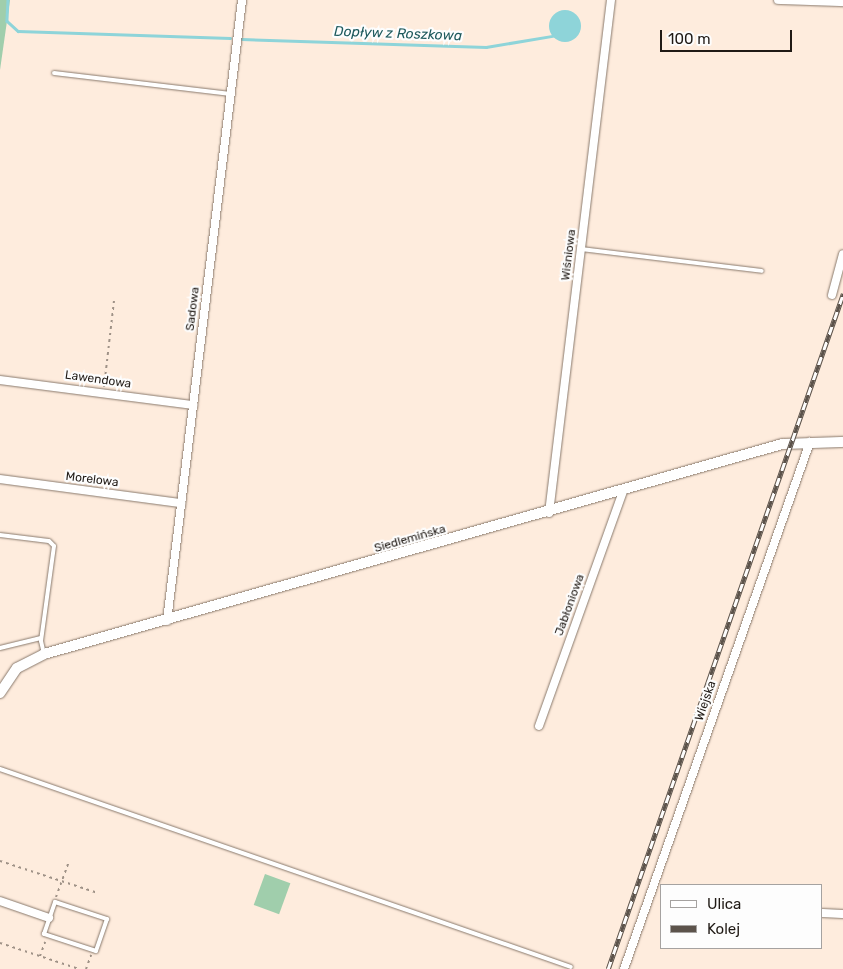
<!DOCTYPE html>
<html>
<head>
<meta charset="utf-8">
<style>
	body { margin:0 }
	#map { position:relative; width:843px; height:969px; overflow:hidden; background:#feecdd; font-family:Rubik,sans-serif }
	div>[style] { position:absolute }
	.green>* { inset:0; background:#a0ceac; transform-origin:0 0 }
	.water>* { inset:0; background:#8ed4d9 }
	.round { border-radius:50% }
	.stream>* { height:2.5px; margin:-1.25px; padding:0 1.25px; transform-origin:1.25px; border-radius:1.25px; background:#8ed4d9 }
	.path>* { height:2px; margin-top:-1px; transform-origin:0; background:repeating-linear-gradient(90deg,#9f9287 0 2.5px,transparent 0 6.5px) }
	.roads { filter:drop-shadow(0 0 1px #89796c) drop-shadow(0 0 1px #89796c) }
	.service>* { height:4px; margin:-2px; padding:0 2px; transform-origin:2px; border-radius:2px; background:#fff }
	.minor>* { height:8px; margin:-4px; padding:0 4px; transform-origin:4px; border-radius:4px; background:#fff }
	.tertiary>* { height:10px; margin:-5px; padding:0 5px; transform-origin:5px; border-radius:5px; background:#fff }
	.rail>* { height:4.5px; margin-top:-2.25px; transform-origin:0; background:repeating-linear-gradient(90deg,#fdfdfd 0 8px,#5c534b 0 16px); box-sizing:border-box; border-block:1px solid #5c534b }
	span { translate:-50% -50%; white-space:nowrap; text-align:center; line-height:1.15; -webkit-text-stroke:4.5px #fdfdfd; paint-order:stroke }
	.street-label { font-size:12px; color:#201a15 }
	.water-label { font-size:14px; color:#1d595c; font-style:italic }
	.legend { position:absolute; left:660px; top:884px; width:162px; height:65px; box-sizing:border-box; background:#fdfdfd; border:1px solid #a5a2a0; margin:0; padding:6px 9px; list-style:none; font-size:15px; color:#201a15 }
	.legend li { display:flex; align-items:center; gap:10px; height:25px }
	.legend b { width:25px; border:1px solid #a5a2a0 }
	.scale { position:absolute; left:660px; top:30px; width:132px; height:22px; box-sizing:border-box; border:2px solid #201a15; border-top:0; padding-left:6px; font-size:15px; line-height:18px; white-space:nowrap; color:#201a15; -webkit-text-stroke:4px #fdfdfd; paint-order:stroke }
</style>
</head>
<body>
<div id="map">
	<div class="green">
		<div style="clip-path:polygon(0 0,10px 0,0 70px)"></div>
		<div style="left:265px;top:874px;width:27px;height:33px;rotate:20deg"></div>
	</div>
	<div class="water">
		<div class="round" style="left:549px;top:10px;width:32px;height:32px"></div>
	</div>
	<div class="stream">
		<div style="left:8px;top:0;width:21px;rotate:93deg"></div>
		<div style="left:7px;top:21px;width:15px;rotate:42deg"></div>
		<div style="left:18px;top:31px;width:212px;rotate:1.9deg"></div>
		<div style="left:242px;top:39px;width:244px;rotate:1.9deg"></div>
		<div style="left:486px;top:47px;width:67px;rotate:-9.5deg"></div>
	</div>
	<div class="path">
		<div style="left:104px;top:387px;width:88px;rotate:-83.4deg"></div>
		<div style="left:0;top:861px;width:103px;rotate:18.1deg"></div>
		<div style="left:56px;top:897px;width:38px;rotate:-70deg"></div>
		<div style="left:0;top:943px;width:83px;rotate:18.2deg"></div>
		<div style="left:40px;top:956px;width:15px;rotate:-70deg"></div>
		<div style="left:86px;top:969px;width:15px;rotate:-70deg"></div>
	</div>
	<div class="roads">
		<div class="service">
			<div style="left:54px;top:73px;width:178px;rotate:6.8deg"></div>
			<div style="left:581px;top:249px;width:182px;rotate:6.9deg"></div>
			<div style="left:0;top:535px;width:49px;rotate:7deg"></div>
			<div style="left:49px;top:541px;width:7px;rotate:45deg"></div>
			<div style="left:54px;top:546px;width:96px;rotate:97.8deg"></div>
			<div style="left:41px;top:641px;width:13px;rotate:77deg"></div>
			<div style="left:0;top:648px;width:42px;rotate:-13.7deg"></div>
			<div style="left:0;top:769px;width:604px;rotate:19.12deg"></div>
			<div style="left:55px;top:902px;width:55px;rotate:18.1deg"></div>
			<div style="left:107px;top:919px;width:34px;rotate:109deg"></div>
			<div style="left:96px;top:951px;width:55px;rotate:-161.9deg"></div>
			<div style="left:44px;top:934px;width:34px;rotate:-71deg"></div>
		</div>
		<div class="minor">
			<div style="left:778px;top:0;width:65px;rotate:1.8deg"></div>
			<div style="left:832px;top:295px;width:42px;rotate:-75deg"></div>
			<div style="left:0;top:380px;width:195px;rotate:7.4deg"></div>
			<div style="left:0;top:479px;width:183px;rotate:7.6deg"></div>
			<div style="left:549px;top:513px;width:517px;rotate:-83.11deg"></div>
			<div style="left:167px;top:621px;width:626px;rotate:-83.11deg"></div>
			<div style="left:539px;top:726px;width:250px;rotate:-70.3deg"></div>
			<div style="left:0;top:901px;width:52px;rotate:19.1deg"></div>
			<div style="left:822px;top:913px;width:21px;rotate:3deg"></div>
			<div style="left:624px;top:969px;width:559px;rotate:-70.56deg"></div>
		</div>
		<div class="tertiary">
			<div style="left:0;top:693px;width:30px;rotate:-56deg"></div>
			<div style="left:17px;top:668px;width:30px;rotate:-27deg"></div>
			<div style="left:44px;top:654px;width:767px;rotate:-15.88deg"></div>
			<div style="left:782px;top:444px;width:61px;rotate:-1.9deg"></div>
		</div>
	</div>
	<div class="rail">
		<div style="left:608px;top:969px;width:715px;rotate:-70.8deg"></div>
	</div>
	<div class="street-label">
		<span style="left:569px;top:255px;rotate:-83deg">Wiśniowa</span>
		<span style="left:193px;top:309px;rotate:-83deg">Sadowa</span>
		<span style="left:98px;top:380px;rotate:8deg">Lawendowa</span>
		<span style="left:92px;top:480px;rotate:7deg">Morelowa</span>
		<span style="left:410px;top:539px;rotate:-16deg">Siedlemińska</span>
		<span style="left:570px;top:605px;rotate:-70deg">Jabłoniowa</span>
		<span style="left:706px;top:701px;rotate:-71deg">Wiejska</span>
	</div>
	<div class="water-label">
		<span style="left:398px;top:34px;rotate:2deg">Dopływ z Roszkowa</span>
	</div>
	<ul class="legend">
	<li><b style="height:6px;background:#fff"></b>Ulica</li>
	<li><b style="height:6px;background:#5c534b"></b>Kolej</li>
	</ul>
	<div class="scale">100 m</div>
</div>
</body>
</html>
